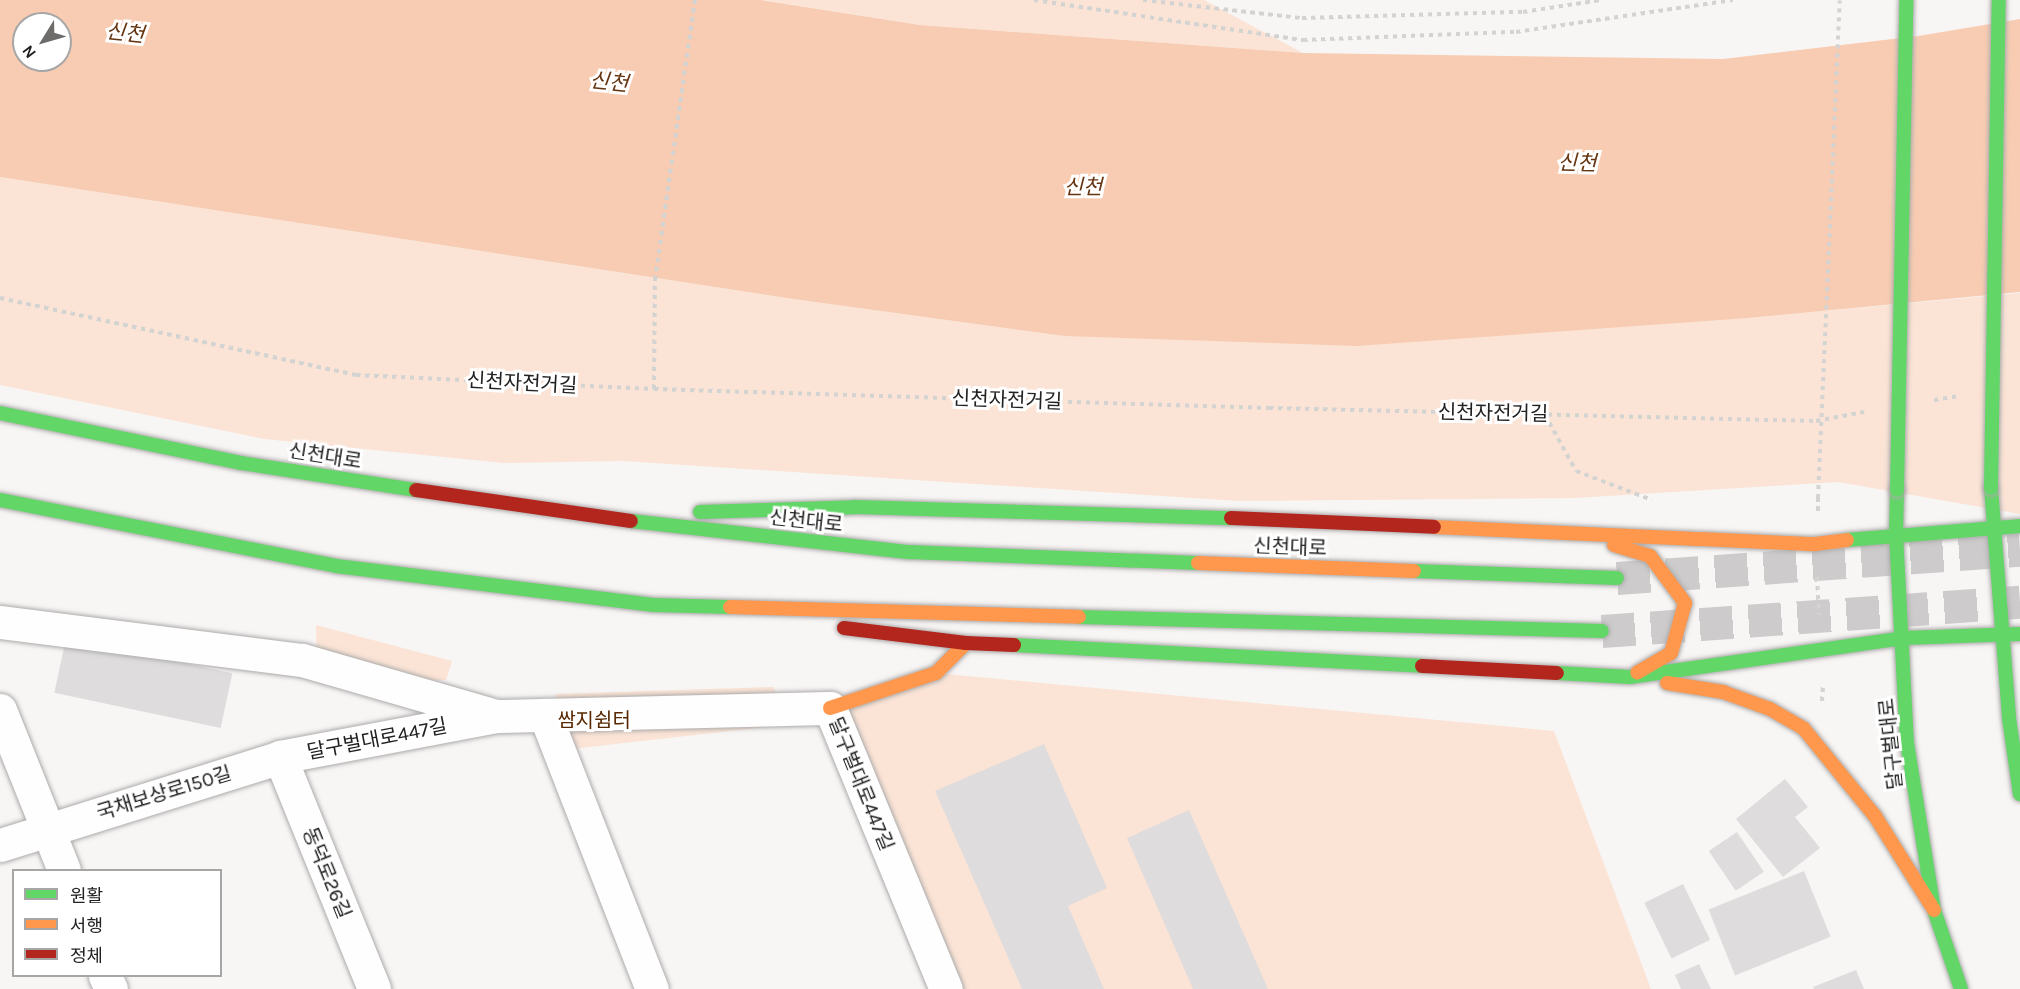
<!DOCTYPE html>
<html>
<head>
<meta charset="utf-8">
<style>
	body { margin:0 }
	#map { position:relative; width:2020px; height:989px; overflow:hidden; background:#f8f6f5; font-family:Karla,"Noto Sans KR",sans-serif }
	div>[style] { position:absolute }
	.green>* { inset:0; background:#fbe4d6 }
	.water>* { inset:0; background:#f8ccb2 }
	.building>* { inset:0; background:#dedcdc; transform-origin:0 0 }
	.highway-tunnel>* { height:33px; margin-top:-16.5px; transform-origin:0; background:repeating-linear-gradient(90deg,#cdcbcb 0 33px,transparent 0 49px) }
	.path>* { height:4px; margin-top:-2px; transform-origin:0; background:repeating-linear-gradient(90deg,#d3d3d2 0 4.5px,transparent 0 9px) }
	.roads { filter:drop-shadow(0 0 2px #adabab) drop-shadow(0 0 2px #adabab) }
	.street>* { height:33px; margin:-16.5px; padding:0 16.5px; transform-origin:16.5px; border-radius:16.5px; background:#fefefe }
	.fast>* { height:14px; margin:-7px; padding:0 7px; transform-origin:7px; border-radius:7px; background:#63d668 }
	.slow>* { height:14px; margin:-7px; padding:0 7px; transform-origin:7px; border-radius:7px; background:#ff974d }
	.jam>* { height:14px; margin:-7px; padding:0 7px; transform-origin:7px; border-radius:7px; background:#b3261e }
	.path-bridge>* { height:4px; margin-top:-2px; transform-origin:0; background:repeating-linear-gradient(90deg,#d3d3d2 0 4.5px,transparent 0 9px) }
	.bridges { filter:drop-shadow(0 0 2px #adabab) drop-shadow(0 0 2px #adabab) }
	.fast-bridge>* { height:14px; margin:-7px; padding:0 7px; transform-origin:7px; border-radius:7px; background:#63d668 }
	span { translate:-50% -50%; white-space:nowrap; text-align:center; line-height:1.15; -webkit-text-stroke:6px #fff; paint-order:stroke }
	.street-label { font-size:20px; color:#222121 }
	.park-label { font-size:20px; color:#582802 }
	.water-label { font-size:21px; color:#653411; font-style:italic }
	.legend { position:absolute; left:12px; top:869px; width:210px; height:108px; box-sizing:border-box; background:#fff; border:2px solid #a7a6a6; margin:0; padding:8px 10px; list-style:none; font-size:18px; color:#222121 }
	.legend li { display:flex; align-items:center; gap:12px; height:30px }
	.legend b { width:30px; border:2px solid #a7a6a6 }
	.north { position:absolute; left:12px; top:12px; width:60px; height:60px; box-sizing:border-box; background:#fff; border:2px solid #a7a6a6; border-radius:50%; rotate:233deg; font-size:16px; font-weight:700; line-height:24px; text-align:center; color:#222121 }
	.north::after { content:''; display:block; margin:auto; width:21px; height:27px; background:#6d6c6b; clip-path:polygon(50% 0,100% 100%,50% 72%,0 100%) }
</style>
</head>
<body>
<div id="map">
	<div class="green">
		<div style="clip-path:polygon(762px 0,1204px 0,1303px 53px,920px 25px)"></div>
		<div style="clip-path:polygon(0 177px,793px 299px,1064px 336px,1748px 318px,2020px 293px,2020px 514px,1838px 482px,1575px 498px,1238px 501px,623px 461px,503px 463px,264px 439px,0 385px)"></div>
		<div style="clip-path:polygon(316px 625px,452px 661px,446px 680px,365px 684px,317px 682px)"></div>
		<div style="clip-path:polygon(936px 673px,1554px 731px,1651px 989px,946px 989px,830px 708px)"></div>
		<div style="clip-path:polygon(773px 687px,792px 724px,571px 749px,555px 694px)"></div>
	</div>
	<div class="water">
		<div style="clip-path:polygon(evenodd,0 0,761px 0,920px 25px,1303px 53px,1723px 59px,1918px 36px,2020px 19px,2020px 292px,1748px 318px,1357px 346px,1064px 336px,793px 299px,0 177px,0 0,24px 24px,60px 24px,60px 60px,24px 60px,24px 24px)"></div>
	</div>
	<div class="building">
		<div style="left:66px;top:638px;width:170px;height:56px;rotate:12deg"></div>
		<div style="clip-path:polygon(1044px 744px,1107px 888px,1068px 906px,1104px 989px,1022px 989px,935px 791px)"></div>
		<div style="clip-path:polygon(1785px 779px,1808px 807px,1795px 817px,1820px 848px,1783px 877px,1736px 819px)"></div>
		<div style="clip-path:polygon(1189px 810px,1268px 989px,1193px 989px,1127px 838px)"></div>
		<div style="left:1737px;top:832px;width:48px;height:34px;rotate:56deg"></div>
		<div style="left:1804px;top:871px;width:71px;height:103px;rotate:68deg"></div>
		<div style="left:1683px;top:884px;width:62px;height:43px;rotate:64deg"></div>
		<div style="clip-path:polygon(1699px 964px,1711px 989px,1681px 989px,1675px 975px)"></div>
		<div style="clip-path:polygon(1856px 970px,1864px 989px,1814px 989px,1813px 987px)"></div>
	</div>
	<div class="highway-tunnel">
		<div style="left:1617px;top:578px;width:404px;rotate:-4deg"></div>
		<div style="left:1602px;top:631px;width:419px;rotate:-4deg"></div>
	</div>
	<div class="path">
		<div style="left:1034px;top:0;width:272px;rotate:8.5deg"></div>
		<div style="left:1303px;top:40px;width:213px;rotate:-2.2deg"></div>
		<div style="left:1516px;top:32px;width:219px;rotate:-8.4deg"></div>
		<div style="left:1143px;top:0;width:160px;rotate:6.5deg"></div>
		<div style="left:1302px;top:18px;width:221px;rotate:-1.6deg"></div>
		<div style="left:1523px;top:12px;width:79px;rotate:-8.7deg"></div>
		<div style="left:0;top:298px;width:364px;rotate:12.2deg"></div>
		<div style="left:356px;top:375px;width:298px;rotate:2.7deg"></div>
		<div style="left:654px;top:389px;width:615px;rotate:1.77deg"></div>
		<div style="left:1269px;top:408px;width:547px;rotate:1.36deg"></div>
		<div style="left:1816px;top:421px;width:49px;rotate:-10.6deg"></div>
		<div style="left:654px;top:389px;width:109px;rotate:-89.5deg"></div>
		<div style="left:655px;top:280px;width:283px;rotate:-81.9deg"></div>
		<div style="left:1934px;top:400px;width:25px;rotate:-9deg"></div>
		<div style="left:1545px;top:415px;width:64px;rotate:61deg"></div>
		<div style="left:1576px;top:471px;width:81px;rotate:20.9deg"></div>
		<div style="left:1818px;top:511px;width:13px;rotate:-90deg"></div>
		<div style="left:1817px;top:577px;width:38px;rotate:87deg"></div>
		<div style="left:1822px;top:701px;width:16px;rotate:-86deg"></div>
	</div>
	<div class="roads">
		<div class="street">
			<div style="left:0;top:622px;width:304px;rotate:7.2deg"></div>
			<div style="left:302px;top:660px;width:195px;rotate:16.1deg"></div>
			<div style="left:0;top:710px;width:172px;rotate:68.2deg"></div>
			<div style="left:545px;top:715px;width:294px;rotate:68.7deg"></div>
			<div style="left:280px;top:757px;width:250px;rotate:67.9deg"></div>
			<div style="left:0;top:845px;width:294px;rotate:-17.4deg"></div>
			<div style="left:280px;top:757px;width:221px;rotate:-10.7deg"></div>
			<div style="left:497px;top:716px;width:333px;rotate:-1.4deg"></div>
			<div style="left:830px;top:708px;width:304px;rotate:67.6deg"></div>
			<div style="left:105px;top:976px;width:14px;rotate:65deg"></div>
		</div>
		<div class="fast">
			<div style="left:0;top:413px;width:246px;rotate:11.7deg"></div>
			<div style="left:241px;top:463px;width:177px;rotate:8.8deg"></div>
			<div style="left:1991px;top:488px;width:231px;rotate:85.5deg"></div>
			<div style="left:2009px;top:718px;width:77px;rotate:81.8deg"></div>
			<div style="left:1897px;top:490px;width:44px;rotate:91.3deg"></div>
			<div style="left:1896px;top:534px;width:209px;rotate:87deg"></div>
			<div style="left:1907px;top:743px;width:169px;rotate:80.8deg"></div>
			<div style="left:1934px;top:910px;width:83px;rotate:71.1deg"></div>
			<div style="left:0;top:500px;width:342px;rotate:11.1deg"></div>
			<div style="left:336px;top:566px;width:320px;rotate:7deg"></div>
			<div style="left:654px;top:605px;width:76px;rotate:1.5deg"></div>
			<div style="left:700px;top:512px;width:155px;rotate:-1.8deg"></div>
			<div style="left:855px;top:507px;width:376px;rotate:1.7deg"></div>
			<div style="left:631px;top:521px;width:280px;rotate:6.4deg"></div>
			<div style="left:909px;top:552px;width:289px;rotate:2.2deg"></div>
			<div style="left:1847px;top:540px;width:174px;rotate:-4.6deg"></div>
			<div style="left:1414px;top:571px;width:203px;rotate:2deg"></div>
			<div style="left:1079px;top:617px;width:523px;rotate:1.53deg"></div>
			<div style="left:1014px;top:645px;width:409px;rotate:2.9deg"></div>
			<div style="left:1557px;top:673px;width:73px;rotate:3.1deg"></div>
			<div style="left:1630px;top:677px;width:276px;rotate:-8.1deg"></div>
			<div style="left:1903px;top:638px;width:117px;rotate:-2deg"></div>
		</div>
		<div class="slow">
			<div style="left:1434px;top:527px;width:381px;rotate:2.6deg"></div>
			<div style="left:1815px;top:544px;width:32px;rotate:-7deg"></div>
			<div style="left:1614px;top:545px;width:38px;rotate:17deg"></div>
			<div style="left:1650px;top:556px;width:59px;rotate:53.3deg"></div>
			<div style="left:1685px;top:603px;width:52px;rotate:105.6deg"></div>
			<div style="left:1671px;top:653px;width:39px;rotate:150deg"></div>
			<div style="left:1198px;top:563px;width:216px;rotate:2.1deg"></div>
			<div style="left:730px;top:607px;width:349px;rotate:1.6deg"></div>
			<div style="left:1667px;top:683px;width:57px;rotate:9.1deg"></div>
			<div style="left:1723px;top:692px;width:50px;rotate:19.9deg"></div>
			<div style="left:1770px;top:709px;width:39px;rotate:30deg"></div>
			<div style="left:1804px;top:729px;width:112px;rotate:50.8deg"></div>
			<div style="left:1875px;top:816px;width:111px;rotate:57.9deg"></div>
			<div style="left:830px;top:708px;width:112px;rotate:-18.3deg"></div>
			<div style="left:936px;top:673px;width:42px;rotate:-45deg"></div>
		</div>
		<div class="jam">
			<div style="left:416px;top:490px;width:217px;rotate:8.2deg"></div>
			<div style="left:1231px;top:518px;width:203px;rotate:2.5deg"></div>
			<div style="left:844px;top:628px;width:123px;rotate:7deg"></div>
			<div style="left:966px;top:643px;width:48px;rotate:2.4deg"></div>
			<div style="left:1422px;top:666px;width:135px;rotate:3deg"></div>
		</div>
	</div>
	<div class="path-bridge">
		<div style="left:1818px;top:498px;width:498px;rotate:-87.5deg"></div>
	</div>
	<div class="bridges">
		<div class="fast-bridge">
			<div style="left:1991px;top:488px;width:488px;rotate:-89.1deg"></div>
			<div style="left:1897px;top:490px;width:490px;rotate:-88.9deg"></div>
		</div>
	</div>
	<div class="street-label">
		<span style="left:522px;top:383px;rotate:3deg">신천자전거길</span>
		<span style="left:1007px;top:400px;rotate:2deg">신천자전거길</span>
		<span style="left:1493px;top:413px;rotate:1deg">신천자전거길</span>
		<span style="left:325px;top:456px;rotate:9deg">신천대로</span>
		<span style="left:806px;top:521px;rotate:6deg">신천대로</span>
		<span style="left:1290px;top:547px;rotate:2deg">신천대로</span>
		<span style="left:377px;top:739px;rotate:-11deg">달구벌대로447길</span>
		<span style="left:1891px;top:744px;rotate:-96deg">달구벌대로</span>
		<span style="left:861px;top:784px;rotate:68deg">달구벌대로447길</span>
		<span style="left:164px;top:793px;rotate:-17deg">국채보상로150길</span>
		<span style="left:327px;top:873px;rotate:68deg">동덕로26길</span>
	</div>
	<div class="park-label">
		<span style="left:594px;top:720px">쌈지쉼터</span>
	</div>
	<div class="water-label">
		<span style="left:125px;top:33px;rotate:6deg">신천</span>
		<span style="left:609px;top:82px;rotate:6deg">신천</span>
		<span style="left:1577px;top:163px;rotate:1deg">신천</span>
		<span style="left:1083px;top:187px">신천</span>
	</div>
	<ul class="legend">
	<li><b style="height:8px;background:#63d668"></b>원활</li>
	<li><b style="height:8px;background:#ff974d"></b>서행</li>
	<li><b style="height:8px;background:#b3261e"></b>정체</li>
	</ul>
	<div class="north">N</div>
</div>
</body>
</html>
